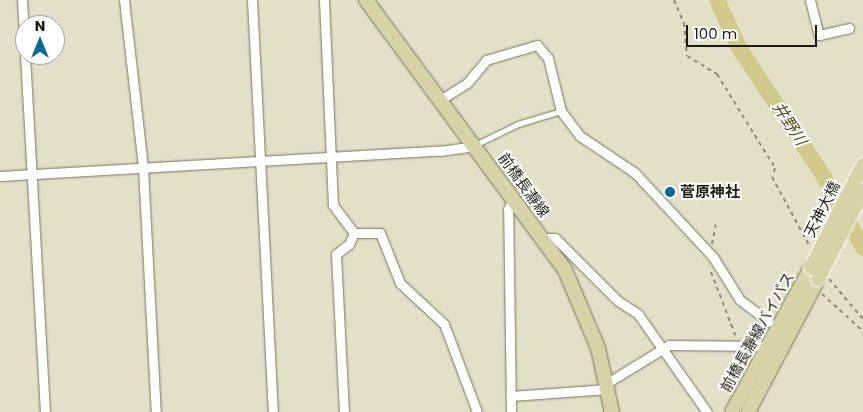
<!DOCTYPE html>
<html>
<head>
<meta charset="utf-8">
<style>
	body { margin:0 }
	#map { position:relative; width:863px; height:412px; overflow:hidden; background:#e2e0c6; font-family:Poppins,"Noto Sans JP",sans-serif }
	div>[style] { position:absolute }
	.river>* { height:16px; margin:-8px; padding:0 8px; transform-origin:8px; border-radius:8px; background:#d1ca8b }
	.path>* { height:2px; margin-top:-1px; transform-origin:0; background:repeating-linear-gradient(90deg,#8c8a77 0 4px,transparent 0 8px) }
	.roads { filter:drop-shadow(0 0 1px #77755e) drop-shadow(0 0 1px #77755e) }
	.service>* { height:4.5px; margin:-2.25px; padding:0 2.25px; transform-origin:2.25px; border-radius:2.25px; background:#fff }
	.minor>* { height:9px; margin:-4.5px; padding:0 4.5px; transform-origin:4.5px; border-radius:4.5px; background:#fff }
	.primary>* { height:14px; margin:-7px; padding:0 7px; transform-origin:7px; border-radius:7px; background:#d7d3a7 }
	.bridges { filter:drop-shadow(0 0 1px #fff) drop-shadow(0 0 1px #fff) }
	.primary-bridge>* { height:14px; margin:-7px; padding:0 7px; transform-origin:7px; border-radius:7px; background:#d7d3a7 }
	.dots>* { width:14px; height:14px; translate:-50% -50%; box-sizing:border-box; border:2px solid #fff; border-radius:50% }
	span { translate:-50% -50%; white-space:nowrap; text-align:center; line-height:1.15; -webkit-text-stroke:4px #fff; paint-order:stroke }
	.street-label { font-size:15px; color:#1c1b11 }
	.poi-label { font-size:15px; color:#1c1b11; font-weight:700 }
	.left { translate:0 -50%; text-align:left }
	.water-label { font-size:16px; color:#4f4919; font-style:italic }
	.north { position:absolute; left:15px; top:15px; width:50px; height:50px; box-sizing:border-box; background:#fff; border:1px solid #a4a4a0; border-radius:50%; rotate:0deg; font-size:14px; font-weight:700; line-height:20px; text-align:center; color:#1c1b11 }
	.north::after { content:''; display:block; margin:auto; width:18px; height:22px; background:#006996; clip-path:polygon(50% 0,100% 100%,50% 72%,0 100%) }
	.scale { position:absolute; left:686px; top:25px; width:131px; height:22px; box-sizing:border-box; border:2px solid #1c1b11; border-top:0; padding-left:6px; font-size:15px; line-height:18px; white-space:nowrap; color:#1c1b11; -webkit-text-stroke:4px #fff; paint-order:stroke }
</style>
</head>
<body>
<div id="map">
	<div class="river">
		<div style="left:717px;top:0;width:54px;rotate:64.9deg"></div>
		<div style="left:740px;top:49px;width:153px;rotate:56.7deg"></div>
		<div style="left:824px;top:177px;width:81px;rotate:61.2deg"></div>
	</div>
	<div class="path">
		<div style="left:674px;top:0;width:25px;rotate:67deg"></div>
		<div style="left:684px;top:23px;width:33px;rotate:85deg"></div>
		<div style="left:687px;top:56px;width:35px;rotate:31deg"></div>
		<div style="left:717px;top:74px;width:110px;rotate:58.3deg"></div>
		<div style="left:775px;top:168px;width:9px;rotate:108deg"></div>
		<div style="left:772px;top:177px;width:80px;rotate:61.5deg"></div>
		<div style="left:712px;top:244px;width:20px;rotate:-79deg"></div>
		<div style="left:711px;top:272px;width:70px;rotate:69deg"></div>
		<div style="left:829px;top:279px;width:52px;rotate:49.6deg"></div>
		<div style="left:822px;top:294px;width:55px;rotate:42.1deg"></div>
	</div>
	<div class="roads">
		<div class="service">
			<div style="left:475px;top:145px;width:48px;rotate:-26deg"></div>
			<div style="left:518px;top:124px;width:45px;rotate:-16.8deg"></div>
		</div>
		<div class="minor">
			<div style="left:22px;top:0;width:51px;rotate:86.6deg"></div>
			<div style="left:124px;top:0;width:169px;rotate:83.5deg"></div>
			<div style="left:143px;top:168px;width:244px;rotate:87deg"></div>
			<div style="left:252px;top:0;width:413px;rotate:87.1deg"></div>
			<div style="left:324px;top:0;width:205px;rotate:87.5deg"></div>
			<div style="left:333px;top:205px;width:35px;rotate:53deg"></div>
			<div style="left:354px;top:233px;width:12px;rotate:114deg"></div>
			<div style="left:349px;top:244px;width:16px;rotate:142deg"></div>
			<div style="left:336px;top:254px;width:158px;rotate:87.1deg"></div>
			<div style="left:810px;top:0;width:36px;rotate:76deg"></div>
			<div style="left:819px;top:35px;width:31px;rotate:-13deg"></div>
			<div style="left:25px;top:55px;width:358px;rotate:86.8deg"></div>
			<div style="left:440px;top:100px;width:32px;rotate:-32deg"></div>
			<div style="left:467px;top:83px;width:30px;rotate:-50deg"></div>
			<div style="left:486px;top:60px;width:53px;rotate:-16.4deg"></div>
			<div style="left:537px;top:45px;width:17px;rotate:50deg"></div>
			<div style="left:548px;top:58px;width:55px;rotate:76.2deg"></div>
			<div style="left:561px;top:111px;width:31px;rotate:53deg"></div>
			<div style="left:580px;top:136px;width:66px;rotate:33.9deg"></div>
			<div style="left:635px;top:173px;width:115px;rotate:47.1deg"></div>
			<div style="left:713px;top:257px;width:51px;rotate:57.9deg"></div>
			<div style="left:740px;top:300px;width:36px;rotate:37deg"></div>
			<div style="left:0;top:176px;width:441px;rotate:-3.3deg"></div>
			<div style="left:440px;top:151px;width:34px;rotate:-8deg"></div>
			<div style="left:354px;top:233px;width:26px"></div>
			<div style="left:380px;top:233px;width:54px;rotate:68.2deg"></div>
			<div style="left:400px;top:283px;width:60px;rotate:43deg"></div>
			<div style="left:444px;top:324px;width:94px;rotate:69.4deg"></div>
			<div style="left:542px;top:238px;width:13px"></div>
			<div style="left:555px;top:238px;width:89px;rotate:45deg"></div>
			<div style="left:618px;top:301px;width:24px;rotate:33deg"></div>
			<div style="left:638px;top:314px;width:120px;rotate:54.9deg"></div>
			<div style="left:607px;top:383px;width:73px;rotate:-31.5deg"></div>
			<div style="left:669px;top:345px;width:99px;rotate:0.6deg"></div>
			<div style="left:511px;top:396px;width:97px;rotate:-4.1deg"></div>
			<div style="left:511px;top:412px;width:203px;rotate:-90.8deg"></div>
			<div style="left:508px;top:209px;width:13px;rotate:-63deg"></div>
		</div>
		<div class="primary">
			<div style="left:366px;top:0;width:335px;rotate:53.6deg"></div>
			<div style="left:565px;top:270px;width:85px;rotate:67.1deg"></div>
			<div style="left:598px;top:348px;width:66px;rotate:77.7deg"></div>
			<div style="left:732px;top:412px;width:164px;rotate:-61.3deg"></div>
			<div style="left:748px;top:412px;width:150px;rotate:-62.2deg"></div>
		</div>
	</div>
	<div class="bridges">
		<div class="primary-bridge">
			<div style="left:811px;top:268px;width:115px;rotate:-63.2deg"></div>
			<div style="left:818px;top:279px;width:99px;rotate:-62.9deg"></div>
		</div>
	</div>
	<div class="dots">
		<div style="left:670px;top:192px;background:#006996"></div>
	</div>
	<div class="street-label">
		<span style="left:524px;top:185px;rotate:54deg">前橋長瀞線</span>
		<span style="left:822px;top:209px;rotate:-63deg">天神大橋</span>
		<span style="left:757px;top:332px;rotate:-61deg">前橋長瀞線バイパス</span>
	</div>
	<div class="poi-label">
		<span class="left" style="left:680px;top:192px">菅原神社</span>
	</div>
	<div class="water-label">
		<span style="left:789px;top:124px;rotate:57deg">井野川</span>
	</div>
	<div class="north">N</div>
	<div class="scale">100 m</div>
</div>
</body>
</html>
